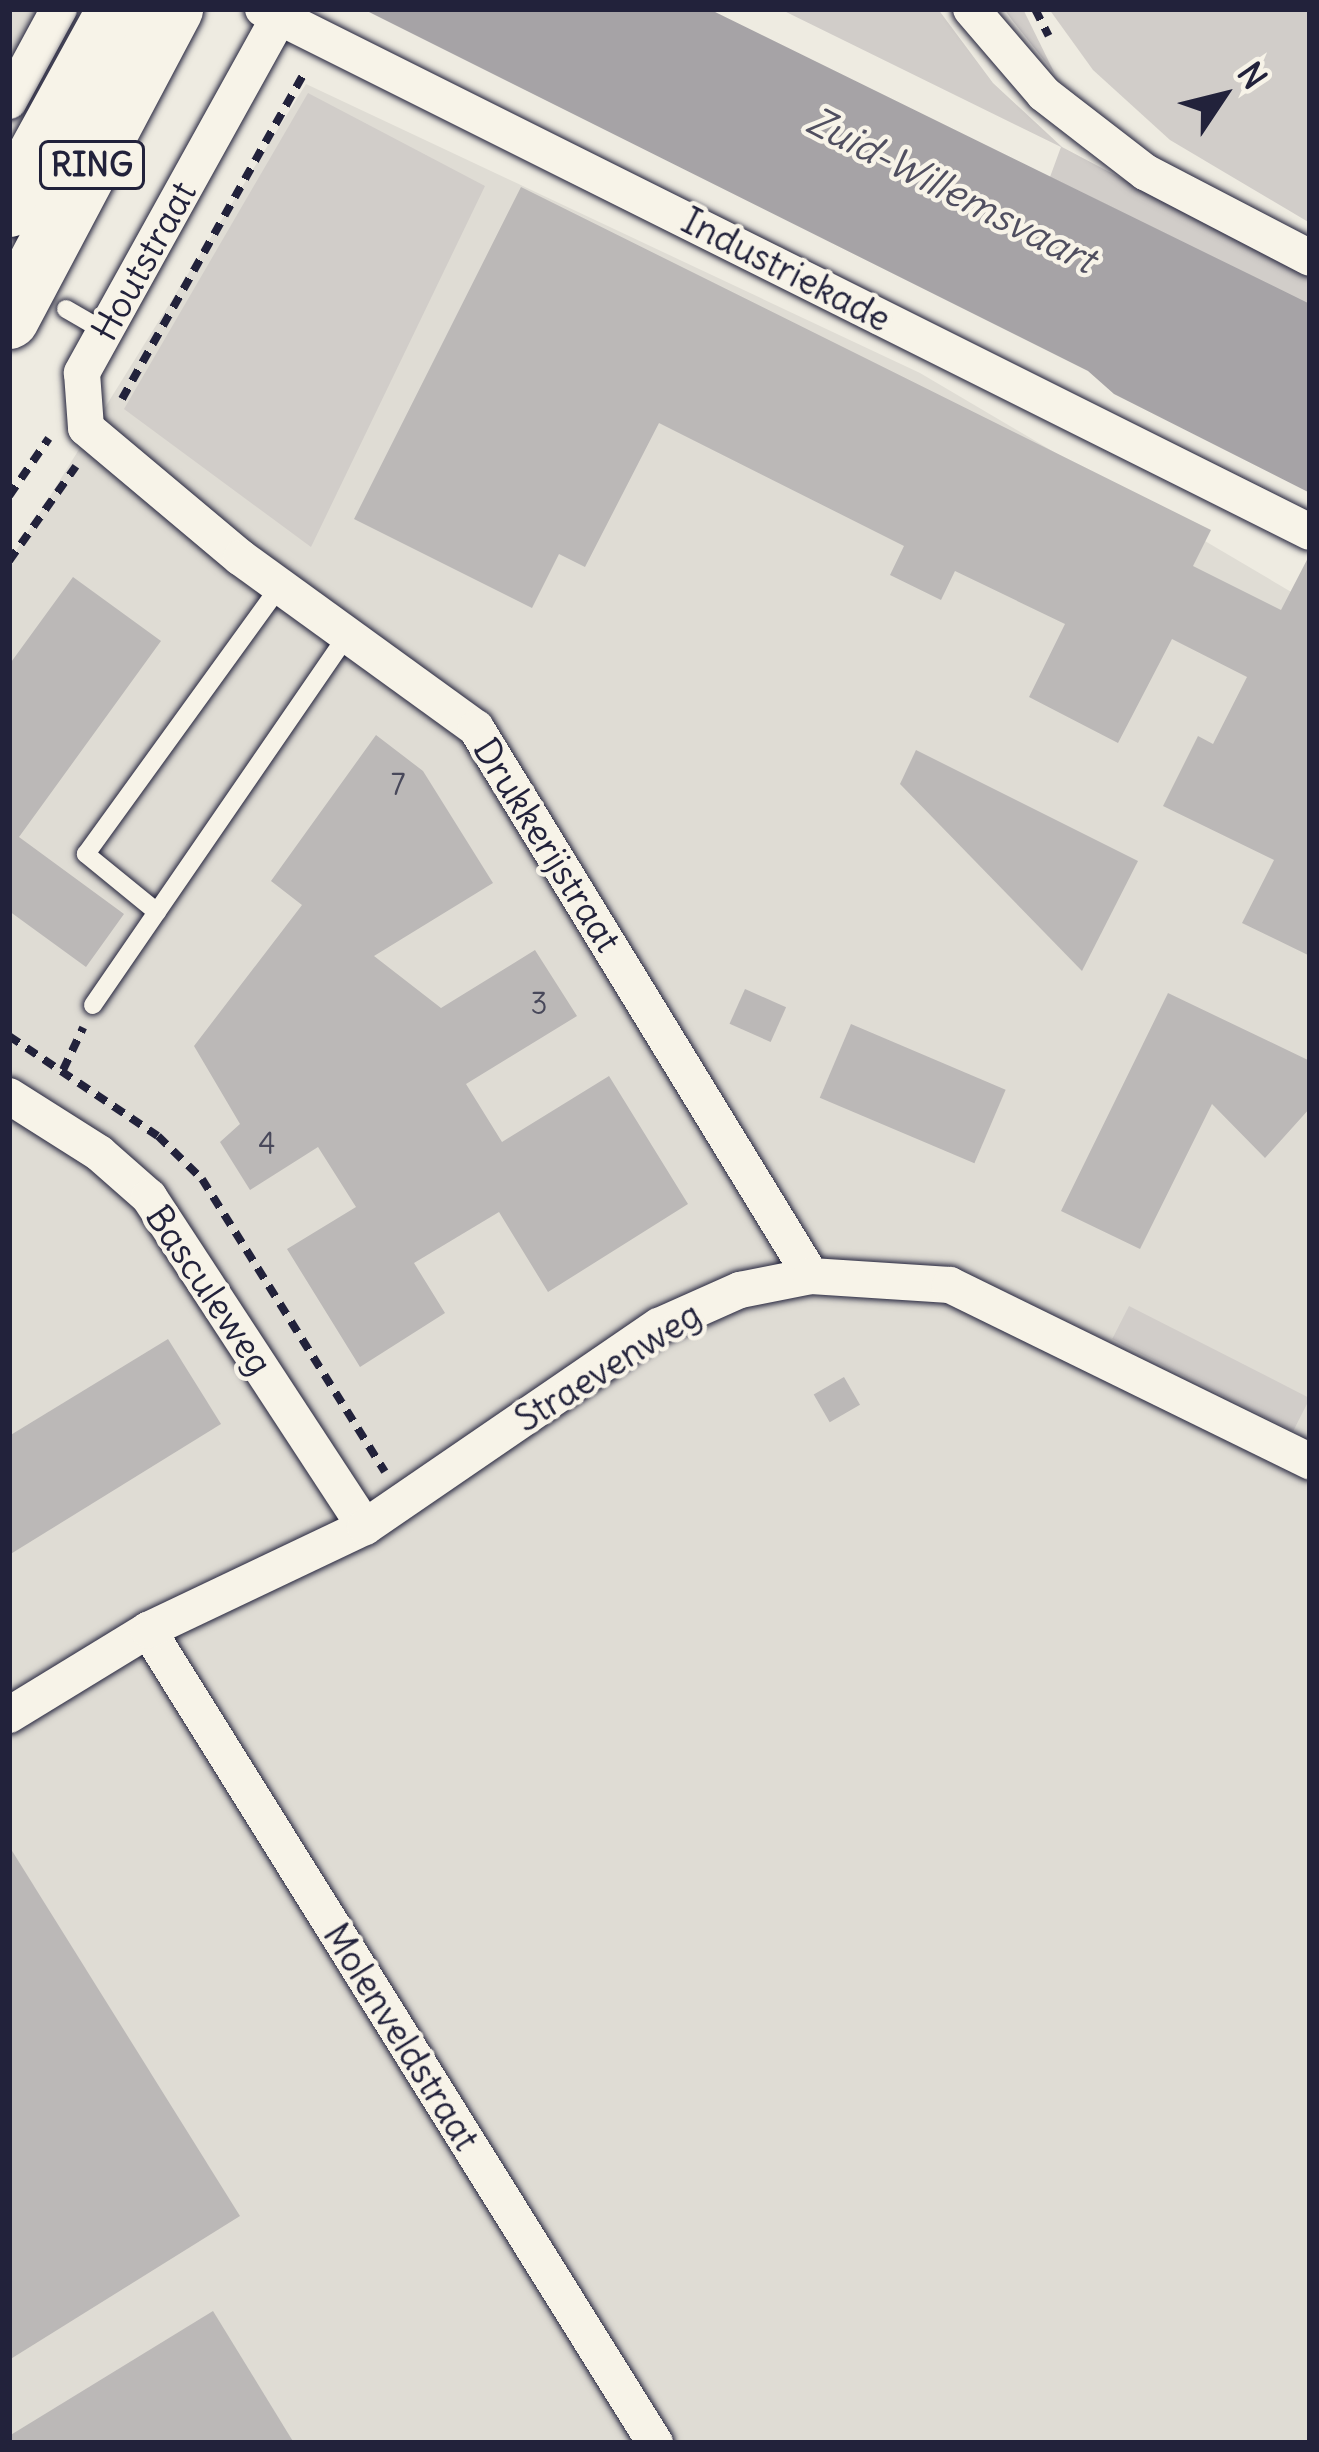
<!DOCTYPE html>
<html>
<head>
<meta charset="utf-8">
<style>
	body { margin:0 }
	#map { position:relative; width:1319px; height:2452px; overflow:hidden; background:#eeebe1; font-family:Delius,sans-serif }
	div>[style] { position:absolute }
	.built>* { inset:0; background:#dfdcd4 }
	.green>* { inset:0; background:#d1cdc9; transform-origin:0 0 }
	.water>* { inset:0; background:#a6a3a6 }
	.building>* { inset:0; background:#bbb8b7; transform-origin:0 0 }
	.path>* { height:8px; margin-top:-4px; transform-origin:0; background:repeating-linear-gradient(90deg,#22223b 0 12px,transparent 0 21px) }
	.roads { filter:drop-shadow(0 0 3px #22223b) drop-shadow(0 0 3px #22223b) }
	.lane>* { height:18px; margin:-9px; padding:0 9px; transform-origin:9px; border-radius:9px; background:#f7f3e8 }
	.street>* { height:36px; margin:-18px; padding:0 18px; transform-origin:18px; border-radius:18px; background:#f7f3e8 }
	.bridges { filter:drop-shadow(0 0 3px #22223b) drop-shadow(0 0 3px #22223b) }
	.primary-bridge>* { height:60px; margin:-30px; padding:0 30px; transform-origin:30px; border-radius:30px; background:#f7f3e8 }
	span { translate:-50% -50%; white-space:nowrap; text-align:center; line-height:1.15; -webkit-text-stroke:9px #f7f3e8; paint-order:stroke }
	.number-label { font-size:30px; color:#48485a }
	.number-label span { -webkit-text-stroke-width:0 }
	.shield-label span { padding:3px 9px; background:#f7f3e8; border:3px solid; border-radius:9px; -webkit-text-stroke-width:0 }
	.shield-label { font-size:33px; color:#22223b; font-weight:700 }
	.street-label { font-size:36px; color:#22223b }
	.water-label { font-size:39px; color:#504f60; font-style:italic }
	.frame { position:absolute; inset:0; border:12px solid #22223b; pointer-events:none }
	.north { position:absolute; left:1163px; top:36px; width:120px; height:120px; -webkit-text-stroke:9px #f7f3e8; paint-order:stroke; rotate:55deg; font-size:33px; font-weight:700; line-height:48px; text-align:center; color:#22223b }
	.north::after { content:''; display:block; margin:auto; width:42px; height:54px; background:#22223b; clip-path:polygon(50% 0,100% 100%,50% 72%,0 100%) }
</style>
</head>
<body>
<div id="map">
	<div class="built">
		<div style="clip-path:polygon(9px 9px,54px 9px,9px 87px)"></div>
		<div style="clip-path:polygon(306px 84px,920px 373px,1310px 603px,1310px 2443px,9px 2443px,9px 562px)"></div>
	</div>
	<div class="green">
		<div style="clip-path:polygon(780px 9px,938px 9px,993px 83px,1062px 147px,1310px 278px,1310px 305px,1050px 177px,1061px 147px)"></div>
		<div style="clip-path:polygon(1004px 9px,1023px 9px,1055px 74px,1012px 20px)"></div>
		<div style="clip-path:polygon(1049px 9px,1310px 9px,1310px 223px,1170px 140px,1093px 70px)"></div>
		<div style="clip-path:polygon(308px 93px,485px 186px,311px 547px,124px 409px)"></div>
		<div style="left:1129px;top:1306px;width:203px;height:37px;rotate:27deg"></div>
	</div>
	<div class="water">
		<div style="clip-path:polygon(363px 9px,709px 9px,1310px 304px,1310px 493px,1114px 394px,1088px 371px)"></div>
	</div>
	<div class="building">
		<div style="clip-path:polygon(521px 187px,1211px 530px,1193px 566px,1281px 610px,1310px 554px,1310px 956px,1242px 923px,1274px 860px,1163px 806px,1198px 736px,1213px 744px,1247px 677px,1172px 639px,1118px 743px,1029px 697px,1065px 624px,955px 571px,941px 600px,890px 575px,904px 546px,659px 423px,585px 567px,559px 554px,532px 608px,354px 519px)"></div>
		<div style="clip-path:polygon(73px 577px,161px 641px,19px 837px,124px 914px,86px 967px,9px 911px,9px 665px)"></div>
		<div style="clip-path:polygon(376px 735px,423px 771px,493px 883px,374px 956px,441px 1008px,535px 950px,577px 1016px,466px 1084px,502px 1142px,609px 1076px,688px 1204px,548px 1292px,499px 1212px,414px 1263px,445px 1313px,360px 1367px,287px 1249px,356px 1207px,318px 1147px,250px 1190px,220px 1142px,240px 1124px,194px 1046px,302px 905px,271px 881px)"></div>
		<div style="clip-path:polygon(916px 750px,1138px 861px,1082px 971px,900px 784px)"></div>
		<div style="left:745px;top:989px;width:45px;height:38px;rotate:24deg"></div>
		<div style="clip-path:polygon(1168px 993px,1310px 1061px,1310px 1108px,1265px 1158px,1212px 1104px,1140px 1249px,1061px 1211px)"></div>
		<div style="left:851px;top:1024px;width:168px;height:80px;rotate:23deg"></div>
		<div style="clip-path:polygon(168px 1339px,221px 1424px,9px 1555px,9px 1436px)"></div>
		<div style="left:844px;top:1377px;width:32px;height:35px;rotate:60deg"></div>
		<div style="clip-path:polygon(9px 1846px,240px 2216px,9px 2360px)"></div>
		<div style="clip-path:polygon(213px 2311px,294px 2443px,9px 2443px,9px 2436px)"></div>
	</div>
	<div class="path">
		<div style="left:1035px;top:9px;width:30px;rotate:63deg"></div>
		<div style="left:122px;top:399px;width:375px;rotate:-60.8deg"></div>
		<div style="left:9px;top:496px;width:70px;rotate:-55.4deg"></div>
		<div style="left:9px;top:561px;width:116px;rotate:-54.8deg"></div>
		<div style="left:9px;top:1036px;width:179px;rotate:33.9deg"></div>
		<div style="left:158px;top:1136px;width:62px;rotate:44.3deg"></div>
		<div style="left:202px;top:1179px;width:345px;rotate:58deg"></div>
		<div style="left:63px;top:1070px;width:47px;rotate:-64.5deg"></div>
	</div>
	<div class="roads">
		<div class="lane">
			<div style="left:66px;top:309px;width:44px;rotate:30.1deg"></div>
			<div style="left:157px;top:912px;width:92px;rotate:-140.8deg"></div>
			<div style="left:86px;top:854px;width:332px;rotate:-54.1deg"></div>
			<div style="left:93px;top:1005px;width:452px;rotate:-55.5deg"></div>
		</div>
		<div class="street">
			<div style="left:263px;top:9px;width:1170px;rotate:26.54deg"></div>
			<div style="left:971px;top:9px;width:112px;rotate:49.3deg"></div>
			<div style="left:1044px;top:94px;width:128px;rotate:37.7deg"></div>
			<div style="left:1145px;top:172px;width:186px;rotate:27.5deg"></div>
			<div style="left:279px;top:17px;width:407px;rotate:119deg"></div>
			<div style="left:82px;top:373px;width:55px;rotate:85.8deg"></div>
			<div style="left:86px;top:428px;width:202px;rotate:40deg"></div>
			<div style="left:241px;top:558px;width:290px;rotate:35.9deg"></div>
			<div style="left:476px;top:728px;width:642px;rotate:58.56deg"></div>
			<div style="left:9px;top:101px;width:105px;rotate:-61.5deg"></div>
			<div style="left:9px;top:1096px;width:107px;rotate:32.3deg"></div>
			<div style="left:99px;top:1153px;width:67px;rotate:41.3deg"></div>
			<div style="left:149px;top:1197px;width:394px;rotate:56.8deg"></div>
			<div style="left:148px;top:1630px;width:958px;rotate:58.05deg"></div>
			<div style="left:9px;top:1715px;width:163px;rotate:-31.4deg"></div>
			<div style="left:148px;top:1630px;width:240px;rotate:-25.4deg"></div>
			<div style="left:365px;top:1527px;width:356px;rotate:-34.4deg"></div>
			<div style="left:659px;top:1326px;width:89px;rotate:-24deg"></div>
			<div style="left:740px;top:1290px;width:72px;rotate:-11.2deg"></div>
			<div style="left:811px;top:1276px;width:139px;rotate:3.7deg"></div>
			<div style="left:950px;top:1285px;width:401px;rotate:26.1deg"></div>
		</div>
	</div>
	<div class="bridges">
		<div class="primary-bridge">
			<div style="left:9px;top:207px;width:226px;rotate:-61.2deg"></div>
			<div style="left:9px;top:319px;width:351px;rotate:-62.1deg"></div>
		</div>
	</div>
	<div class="number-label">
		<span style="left:398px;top:784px">7</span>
		<span style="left:539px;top:1003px">3</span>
		<span style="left:267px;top:1143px">4</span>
	</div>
	<div class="shield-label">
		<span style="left:92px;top:165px">RING</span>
	</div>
	<div class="street-label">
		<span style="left:144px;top:261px;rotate:-61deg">Houtstraat</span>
		<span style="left:786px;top:270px;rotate:27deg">Industriekade</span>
		<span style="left:547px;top:845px;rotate:58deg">Drukkerijstraat</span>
		<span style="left:209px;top:1290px;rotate:56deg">Basculeweg</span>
		<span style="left:608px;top:1367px;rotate:-32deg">Straevenweg</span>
		<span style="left:401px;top:2037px;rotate:58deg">Molenveldstraat</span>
	</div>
	<div class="water-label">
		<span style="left:951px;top:191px;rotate:27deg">Zuid-Willemsvaart</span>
	</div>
	<div class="frame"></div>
	<div class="north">N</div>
</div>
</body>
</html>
